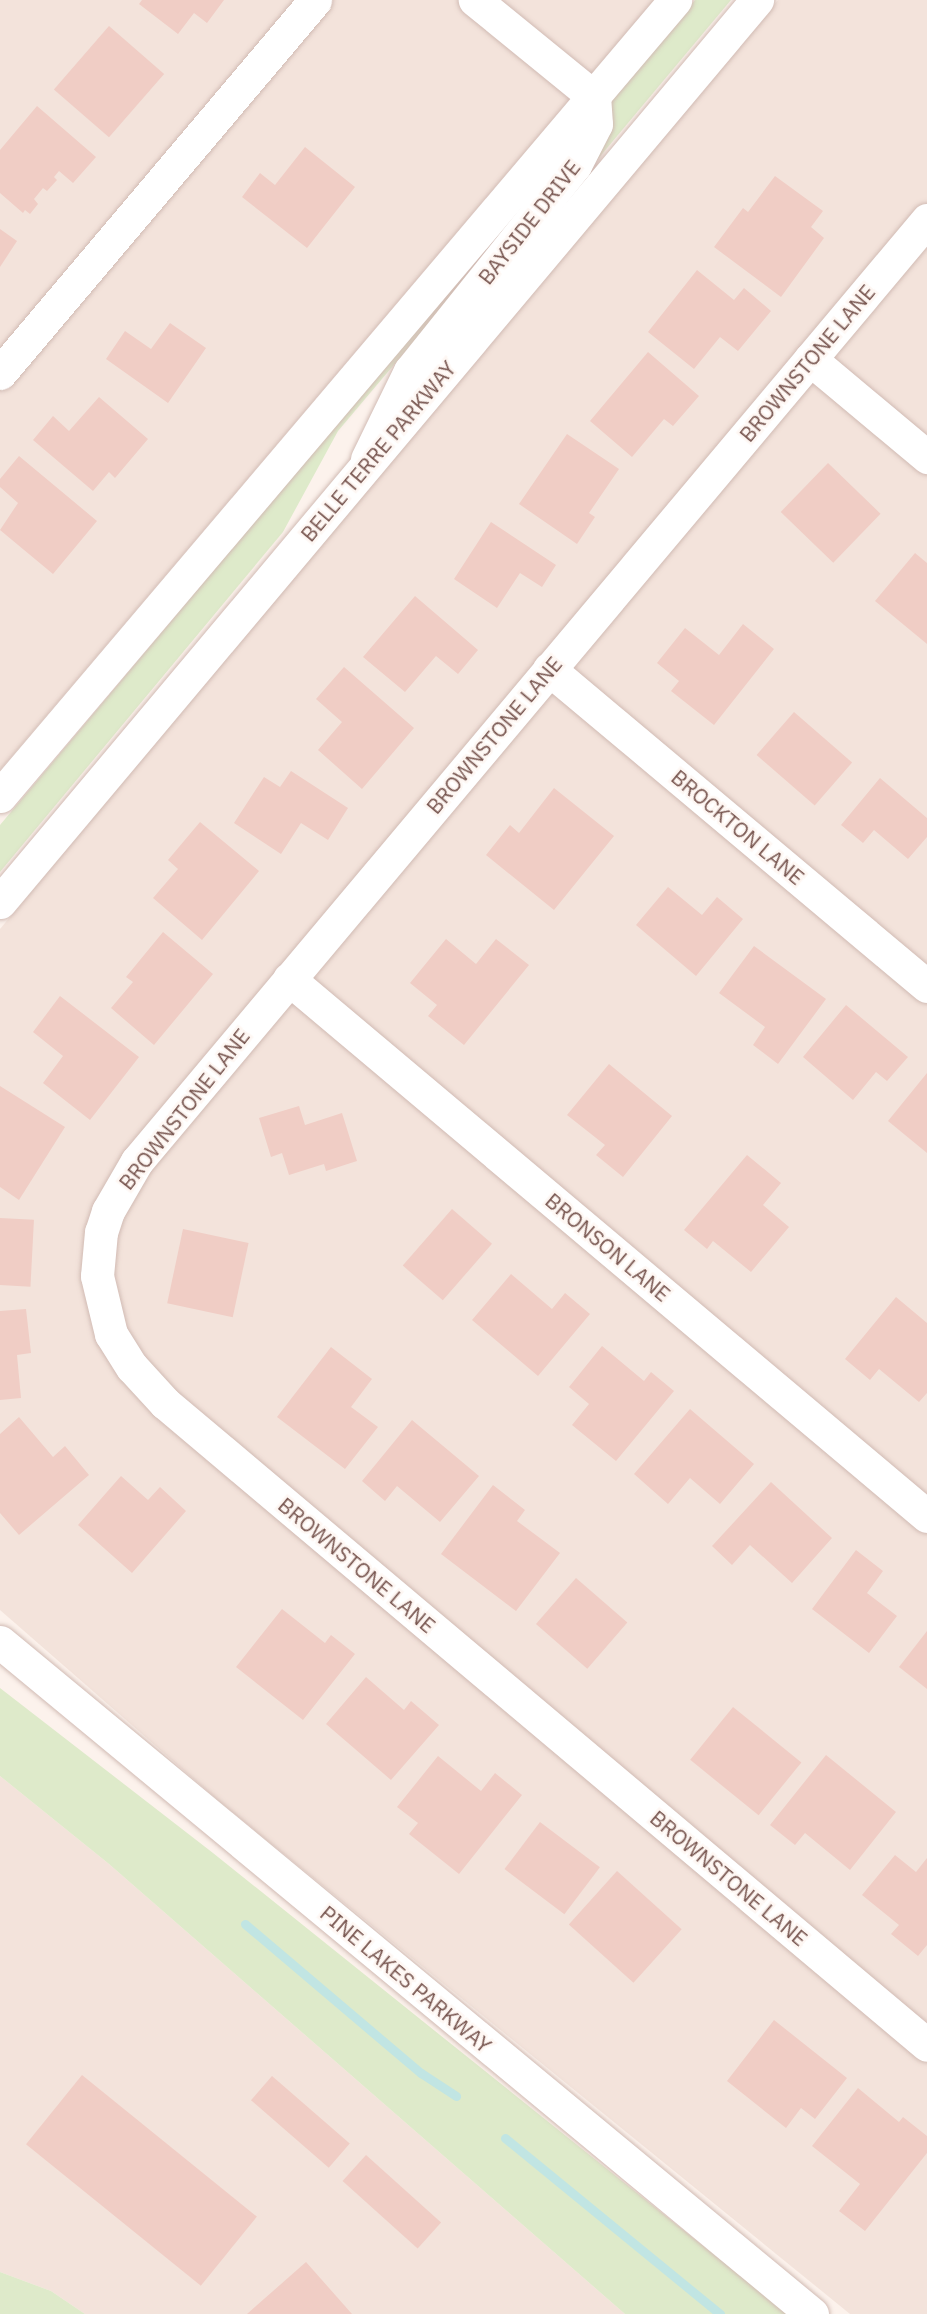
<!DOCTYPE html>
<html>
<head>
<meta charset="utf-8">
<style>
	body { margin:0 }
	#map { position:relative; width:927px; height:2314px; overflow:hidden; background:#fcf2ec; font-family:"IBM Plex Sans",sans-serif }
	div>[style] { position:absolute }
	.residential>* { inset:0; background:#f3e3db }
	.green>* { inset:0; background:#deeaca }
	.stream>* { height:9px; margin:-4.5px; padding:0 4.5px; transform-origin:4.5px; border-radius:4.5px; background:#c1e5e3 }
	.building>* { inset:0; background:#f0cdc5; transform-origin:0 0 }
	.roads { filter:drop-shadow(0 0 2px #d1bbb4) drop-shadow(0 0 2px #d1bbb4) }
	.minor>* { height:33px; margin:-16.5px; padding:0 16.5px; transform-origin:16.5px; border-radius:16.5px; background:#fff }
	.tertiary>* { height:33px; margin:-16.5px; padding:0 16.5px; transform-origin:16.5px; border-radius:16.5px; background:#fff }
	.secondary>* { height:33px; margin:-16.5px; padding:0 16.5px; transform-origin:16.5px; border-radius:16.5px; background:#fff }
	span { translate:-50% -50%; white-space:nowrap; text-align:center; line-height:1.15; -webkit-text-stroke:5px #fef7f3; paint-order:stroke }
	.street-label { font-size:21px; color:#77554f }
</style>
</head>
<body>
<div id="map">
	<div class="residential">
		<div style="clip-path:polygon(0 0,654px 0,0 770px)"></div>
		<div style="clip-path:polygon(778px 0,927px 0,927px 2314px,850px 2314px,220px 1802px,0 1610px,0 929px)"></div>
		<div style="clip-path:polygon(0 1776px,109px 1864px,625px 2314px,85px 2314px,51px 2291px,0 2272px)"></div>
	</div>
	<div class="green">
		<div style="clip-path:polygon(695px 0,731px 0,592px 166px,604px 106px)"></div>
		<div style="clip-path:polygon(555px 164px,560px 168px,338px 431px,283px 532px,0 872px,0 825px)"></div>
		<div style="clip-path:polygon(0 1688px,213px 1853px,788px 2314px,625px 2314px,109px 1864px,0 1776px)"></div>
		<div style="clip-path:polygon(0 2272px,51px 2291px,85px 2314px,0 2314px)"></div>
	</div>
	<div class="stream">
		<div style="left:245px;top:1924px;width:231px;rotate:40.3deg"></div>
		<div style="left:421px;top:2073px;width:42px;rotate:33.3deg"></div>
		<div style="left:505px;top:2138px;width:278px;rotate:39.3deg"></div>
	</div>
	<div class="building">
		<div style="clip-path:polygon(142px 0,224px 0,207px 23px,194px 13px,178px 34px,139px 4px)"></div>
		<div style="left:109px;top:26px;width:73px;height:84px;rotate:41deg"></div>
		<div style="clip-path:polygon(37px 106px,96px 157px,73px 183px,59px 171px,54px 177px,57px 180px,47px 191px,43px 188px,34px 199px,38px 204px,30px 214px,25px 210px,23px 213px,0 193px,0 150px)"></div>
		<div style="clip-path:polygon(305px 147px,355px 187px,307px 248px,242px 197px,260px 173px,275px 185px)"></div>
		<div style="clip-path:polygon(775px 176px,823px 211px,811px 227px,824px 238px,781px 297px,714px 247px,743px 208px,748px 212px)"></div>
		<div style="clip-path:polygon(0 229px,17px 241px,0 267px)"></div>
		<div style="clip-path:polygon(697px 270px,734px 300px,744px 288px,771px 311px,738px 351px,720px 337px,694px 369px,648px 332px)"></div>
		<div style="clip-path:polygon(170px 323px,206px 348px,168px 403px,106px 359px,125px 331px,151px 349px)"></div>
		<div style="clip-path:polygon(648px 352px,699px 396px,673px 426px,664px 419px,632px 457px,590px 421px)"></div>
		<div style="clip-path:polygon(99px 397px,148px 439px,115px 478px,109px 472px,93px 491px,33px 440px,53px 416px,69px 431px)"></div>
		<div style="clip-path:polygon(567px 434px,619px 469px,589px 513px,595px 517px,577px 544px,519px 504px)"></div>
		<div style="clip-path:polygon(19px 456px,97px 521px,53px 574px,0 530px,18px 503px,0 487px,0 479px)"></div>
		<div style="left:828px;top:463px;width:73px;height:68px;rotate:44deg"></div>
		<div style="clip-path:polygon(491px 522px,556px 565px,542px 587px,520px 573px,497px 608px,454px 579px)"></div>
		<div style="clip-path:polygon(915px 553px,927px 563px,927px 644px,875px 601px)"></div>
		<div style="clip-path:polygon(415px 596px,478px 650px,458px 674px,436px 656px,405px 692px,363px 657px)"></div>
		<div style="clip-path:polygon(743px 624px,774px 649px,714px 725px,671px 691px,679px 681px,657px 663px,685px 628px,719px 655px)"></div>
		<div style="clip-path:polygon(344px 667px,414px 728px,362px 789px,318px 750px,342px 722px,316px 699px)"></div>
		<div style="left:794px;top:712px;width:77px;height:57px;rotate:41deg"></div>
		<div style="clip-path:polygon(291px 771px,348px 808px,328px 840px,301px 823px,281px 854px,234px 823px,264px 777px,280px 787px)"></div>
		<div style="clip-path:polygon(880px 778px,927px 818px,927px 837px,908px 859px,874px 830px,863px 843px,841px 825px)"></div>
		<div style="clip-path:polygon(554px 788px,614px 836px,554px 910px,486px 855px,510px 825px,519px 833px)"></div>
		<div style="clip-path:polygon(200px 822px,259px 871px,202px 940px,153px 898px,178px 869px,168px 860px)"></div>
		<div style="clip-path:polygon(668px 887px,702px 915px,717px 897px,743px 919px,696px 976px,636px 925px)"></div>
		<div style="clip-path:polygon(163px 932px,213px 974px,154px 1045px,111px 1008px,133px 982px,126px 977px)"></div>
		<div style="clip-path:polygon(446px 939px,476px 964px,496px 939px,529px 965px,464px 1045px,428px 1016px,437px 1005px,410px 983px)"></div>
		<div style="clip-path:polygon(754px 946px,826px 999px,778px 1064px,753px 1045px,765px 1027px,719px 993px)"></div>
		<div style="clip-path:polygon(60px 996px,139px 1057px,90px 1120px,43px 1083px,63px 1056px,33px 1032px)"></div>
		<div style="clip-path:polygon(846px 1005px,908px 1057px,887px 1081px,876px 1072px,853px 1100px,803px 1057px)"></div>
		<div style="clip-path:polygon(609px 1064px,672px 1116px,623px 1177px,596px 1155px,605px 1145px,567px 1115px)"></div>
		<div style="clip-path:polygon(927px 1073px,927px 1153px,888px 1121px)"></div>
		<div style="clip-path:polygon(0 1086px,65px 1127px,19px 1200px,0 1187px)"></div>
		<div style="clip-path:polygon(299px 1106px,305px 1125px,342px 1113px,357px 1161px,326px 1171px,324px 1164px,289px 1175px,282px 1153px,271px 1157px,259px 1118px)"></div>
		<div style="clip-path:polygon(747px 1155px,781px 1183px,763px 1205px,789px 1227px,751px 1272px,713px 1241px,707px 1249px,684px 1230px)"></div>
		<div style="left:452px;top:1209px;width:53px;height:75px;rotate:41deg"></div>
		<div style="left:0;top:1218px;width:34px;height:67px;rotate:3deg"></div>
		<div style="left:183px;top:1229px;width:67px;height:76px;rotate:12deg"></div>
		<div style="clip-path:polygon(511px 1274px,552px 1309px,565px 1293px,590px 1314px,538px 1376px,472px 1320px)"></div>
		<div style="clip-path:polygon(896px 1297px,927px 1323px,927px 1393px,919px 1402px,879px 1369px,870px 1380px,845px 1359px)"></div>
		<div style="clip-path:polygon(26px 1309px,31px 1353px,17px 1355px,21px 1398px,0 1400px,0 1311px)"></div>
		<div style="clip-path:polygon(602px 1346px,644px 1381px,651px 1372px,674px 1391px,616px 1461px,572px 1425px,589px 1404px,569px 1387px)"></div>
		<div style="clip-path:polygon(331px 1347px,372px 1379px,351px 1407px,378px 1427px,345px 1469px,277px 1417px)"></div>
		<div style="clip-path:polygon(690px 1409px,754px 1464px,720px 1504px,690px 1478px,668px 1504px,634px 1474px)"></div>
		<div style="clip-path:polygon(19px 1417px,53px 1457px,65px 1446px,89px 1475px,19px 1535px,0 1513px,0 1434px)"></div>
		<div style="clip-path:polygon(412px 1420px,479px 1476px,440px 1522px,397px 1486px,385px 1501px,362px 1481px)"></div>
		<div style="clip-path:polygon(121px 1476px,148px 1500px,160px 1487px,186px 1511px,132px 1573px,78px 1525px)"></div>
		<div style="clip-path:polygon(771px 1482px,832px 1538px,792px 1583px,750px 1545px,732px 1565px,712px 1546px)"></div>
		<div style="clip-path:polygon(493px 1485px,525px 1510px,517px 1521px,560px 1553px,516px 1611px,441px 1554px)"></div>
		<div style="clip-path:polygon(856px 1550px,883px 1571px,867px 1593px,897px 1616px,869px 1653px,812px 1609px)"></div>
		<div style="left:576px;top:1578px;width:68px;height:61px;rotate:41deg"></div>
		<div style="clip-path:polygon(282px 1609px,325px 1643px,331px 1635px,355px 1654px,303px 1720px,236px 1667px)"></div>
		<div style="clip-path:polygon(927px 1631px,927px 1689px,899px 1667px)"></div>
		<div style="clip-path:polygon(366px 1677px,404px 1710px,411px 1701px,439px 1725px,391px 1780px,326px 1724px)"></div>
		<div style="left:733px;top:1707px;width:88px;height:68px;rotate:39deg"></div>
		<div style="clip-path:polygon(826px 1755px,896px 1812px,850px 1870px,805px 1833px,795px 1845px,770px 1825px)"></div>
		<div style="clip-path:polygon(438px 1756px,481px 1791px,495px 1773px,522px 1795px,459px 1874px,409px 1834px,418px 1823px,397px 1807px)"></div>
		<div style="left:540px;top:1822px;width:75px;height:59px;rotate:37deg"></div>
		<div style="clip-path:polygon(895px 1855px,916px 1872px,927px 1858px,927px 1945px,918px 1956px,891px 1934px,899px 1925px,862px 1895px)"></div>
		<div style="left:617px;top:1871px;width:87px;height:72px;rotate:42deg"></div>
		<div style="clip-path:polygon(774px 2020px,847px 2078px,815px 2119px,801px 2108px,786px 2128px,727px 2081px)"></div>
		<div style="left:82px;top:2075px;width:225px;height:89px;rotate:39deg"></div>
		<div style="left:272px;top:2076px;width:103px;height:32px;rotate:41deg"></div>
		<div style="clip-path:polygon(858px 2088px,899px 2122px,903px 2117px,927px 2136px,927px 2153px,865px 2231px,839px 2211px,860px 2184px,812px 2146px)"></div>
		<div style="left:366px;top:2155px;width:101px;height:35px;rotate:42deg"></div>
		<div style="clip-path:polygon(306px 2262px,352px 2314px,247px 2314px)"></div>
	</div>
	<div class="roads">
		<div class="minor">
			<div style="left:927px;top:220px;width:1229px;rotate:130.01deg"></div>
			<div style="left:137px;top:1161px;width:58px;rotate:120.1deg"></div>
			<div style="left:108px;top:1211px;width:22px;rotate:108deg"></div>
			<div style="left:101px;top:1232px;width:44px;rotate:95.2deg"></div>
			<div style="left:97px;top:1276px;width:60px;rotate:76.4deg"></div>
			<div style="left:111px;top:1334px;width:39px;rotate:58deg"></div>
			<div style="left:132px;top:1367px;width:49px;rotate:47.5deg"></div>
			<div style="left:165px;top:1403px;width:996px;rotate:40.11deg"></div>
			<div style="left:810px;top:359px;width:153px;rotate:39.9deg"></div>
			<div style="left:0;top:373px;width:488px;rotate:-49.8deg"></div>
			<div style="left:367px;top:459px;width:98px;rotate:-64deg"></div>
			<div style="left:410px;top:371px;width:264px;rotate:-51.3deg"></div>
			<div style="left:575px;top:165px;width:46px;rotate:-62.9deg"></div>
			<div style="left:596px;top:124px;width:27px;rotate:-94deg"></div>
			<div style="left:594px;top:97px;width:154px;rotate:-140.8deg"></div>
			<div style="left:549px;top:669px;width:493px;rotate:40deg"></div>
			<div style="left:289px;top:979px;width:834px;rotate:40.09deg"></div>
		</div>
		<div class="tertiary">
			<div style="left:0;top:1642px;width:1054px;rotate:39.61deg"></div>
		</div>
		<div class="secondary">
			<div style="left:0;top:796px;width:1044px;rotate:-49.7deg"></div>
			<div style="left:0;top:902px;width:1178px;rotate:-50deg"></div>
		</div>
	</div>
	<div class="street-label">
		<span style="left:529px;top:222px;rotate:-52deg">BAYSIDE DRIVE</span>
		<span style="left:807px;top:363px;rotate:-50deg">BROWNSTONE LANE</span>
		<span style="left:378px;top:451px;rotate:-50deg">BELLE TERRE PARKWAY</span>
		<span style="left:494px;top:735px;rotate:-50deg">BROWNSTONE LANE</span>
		<span style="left:738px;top:827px;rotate:40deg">BROCKTON LANE</span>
		<span style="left:184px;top:1109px;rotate:-52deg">BROWNSTONE LANE</span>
		<span style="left:608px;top:1247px;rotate:40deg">BRONSON LANE</span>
		<span style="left:357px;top:1565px;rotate:40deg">BROWNSTONE LANE</span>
		<span style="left:729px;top:1878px;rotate:40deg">BROWNSTONE LANE</span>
		<span style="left:406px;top:1979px;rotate:40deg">PINE LAKES PARKWAY</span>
	</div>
</div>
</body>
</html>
